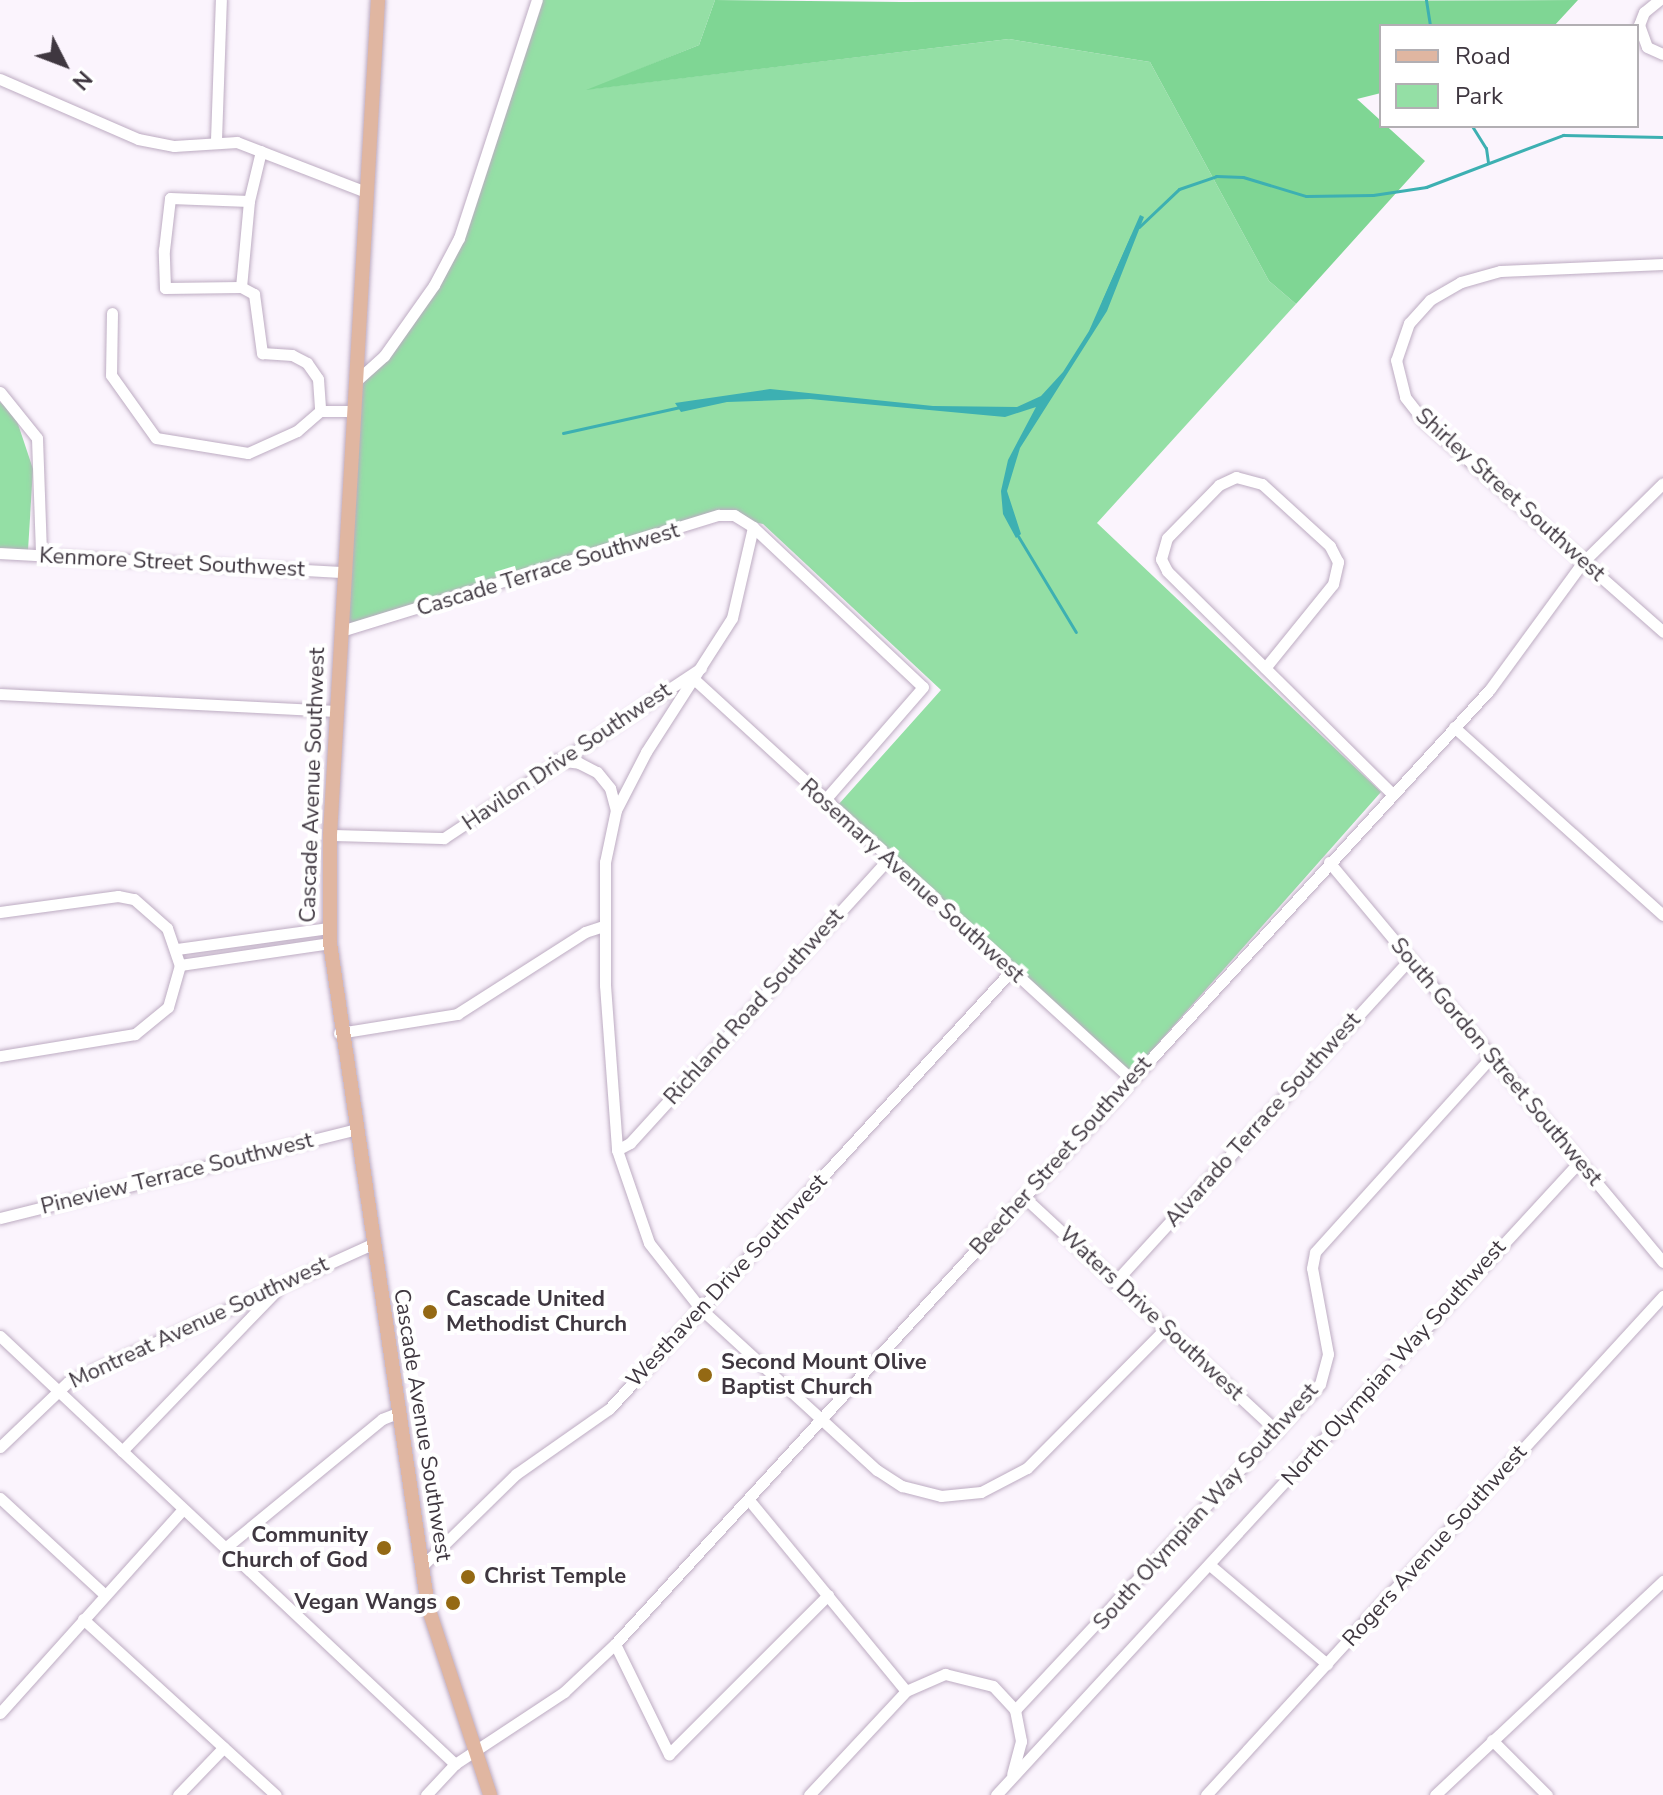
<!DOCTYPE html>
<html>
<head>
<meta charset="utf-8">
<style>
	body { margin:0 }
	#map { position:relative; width:1663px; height:1795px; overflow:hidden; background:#fbf4fd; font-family:"Nunito Sans",sans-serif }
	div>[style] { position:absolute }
	.green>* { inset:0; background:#94dfa5 }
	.forest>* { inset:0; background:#7fd694 }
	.water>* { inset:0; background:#3db0b2 }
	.stream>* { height:3px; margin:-1.5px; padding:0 1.5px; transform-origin:1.5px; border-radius:1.5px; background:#3db0b2 }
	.roads { filter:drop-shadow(0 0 2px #bdacc2) drop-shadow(0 0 2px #bdacc2) }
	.minor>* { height:11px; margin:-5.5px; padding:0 5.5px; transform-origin:5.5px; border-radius:5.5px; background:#fff }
	.major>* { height:14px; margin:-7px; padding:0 7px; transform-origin:7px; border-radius:7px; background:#e0b6a1 }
	.dots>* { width:22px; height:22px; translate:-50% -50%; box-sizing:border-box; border:4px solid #fff; border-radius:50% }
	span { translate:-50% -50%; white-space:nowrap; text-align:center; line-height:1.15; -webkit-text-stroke:8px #fff; paint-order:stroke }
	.street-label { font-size:22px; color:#3f3740 }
	.poi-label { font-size:22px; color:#3f3740; font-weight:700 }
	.left { translate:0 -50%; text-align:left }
	.right { translate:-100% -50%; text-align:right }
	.legend { position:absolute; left:1379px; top:24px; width:260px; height:104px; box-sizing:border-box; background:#fff; border:2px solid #b2afb3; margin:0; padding:10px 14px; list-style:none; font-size:24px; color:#3f3740 }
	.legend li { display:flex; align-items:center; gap:16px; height:40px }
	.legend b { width:40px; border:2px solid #b2afb3 }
	.north { position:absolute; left:24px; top:24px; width:80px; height:80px; -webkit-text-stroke:6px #fff; paint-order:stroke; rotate:132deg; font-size:22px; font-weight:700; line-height:32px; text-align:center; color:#3f3740 }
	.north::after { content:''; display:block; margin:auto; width:28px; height:36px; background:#3f3740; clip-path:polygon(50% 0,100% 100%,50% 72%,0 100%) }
</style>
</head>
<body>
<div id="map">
	<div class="green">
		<div style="clip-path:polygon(535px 0,715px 0,699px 45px,591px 89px,1009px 39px,1150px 62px,1269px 281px,1296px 304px,1097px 523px,1381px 792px,1130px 1075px,838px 805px,941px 690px,763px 524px,715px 515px,340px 636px,350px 377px,382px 353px,446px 266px)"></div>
		<div style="clip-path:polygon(0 402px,15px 415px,33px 469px,28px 550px,0 549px)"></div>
	</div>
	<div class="forest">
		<div style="clip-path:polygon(715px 0,901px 2px,1578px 0,1554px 26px,1381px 26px,1381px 93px,1357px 99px,1425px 161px,1296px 304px,1269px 281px,1150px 62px,1009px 39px,586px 90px,699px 45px)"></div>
	</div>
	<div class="water">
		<div style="clip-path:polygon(1140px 215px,1144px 217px,1107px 311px,1020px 448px,1007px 491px,1021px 534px,1016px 538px,1003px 514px,1001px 491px,1008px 460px,1036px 407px,1005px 417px,810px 399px,727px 402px,681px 412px,675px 403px,770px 389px,933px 406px,1017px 407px,1041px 396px,1063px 372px,1089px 331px)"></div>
	</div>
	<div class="stream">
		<div style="left:1426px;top:0;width:26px;rotate:81deg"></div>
		<div style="left:1472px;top:126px;width:26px;rotate:58deg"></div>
		<div style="left:1486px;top:148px;width:14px;rotate:82deg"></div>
		<div style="left:1139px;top:227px;width:55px;rotate:-43.5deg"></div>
		<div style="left:1179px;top:189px;width:39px;rotate:-19deg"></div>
		<div style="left:1216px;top:176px;width:27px;rotate:2deg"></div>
		<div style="left:1243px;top:177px;width:66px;rotate:16.8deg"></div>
		<div style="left:1306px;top:196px;width:67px;rotate:-0.9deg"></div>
		<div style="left:1373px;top:195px;width:54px;rotate:-8.6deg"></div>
		<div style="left:1426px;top:187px;width:147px;rotate:-20.8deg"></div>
		<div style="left:1563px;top:135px;width:100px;rotate:1.1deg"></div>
		<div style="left:1103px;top:302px;width:72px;rotate:-66.3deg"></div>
		<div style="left:563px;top:433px;width:120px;rotate:-12.5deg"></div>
		<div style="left:1018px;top:536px;width:112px;rotate:58.9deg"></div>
	</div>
	<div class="roads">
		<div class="minor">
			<div style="left:1659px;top:0;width:19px;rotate:141deg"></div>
			<div style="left:1644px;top:12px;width:14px;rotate:111deg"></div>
			<div style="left:1639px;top:25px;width:23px;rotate:70deg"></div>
			<div style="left:1647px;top:47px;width:17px;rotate:24deg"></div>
			<div style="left:0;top:79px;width:150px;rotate:23.5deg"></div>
			<div style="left:138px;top:139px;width:37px;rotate:11deg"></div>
			<div style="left:174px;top:146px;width:63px;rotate:-3.6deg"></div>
			<div style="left:237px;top:142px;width:138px;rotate:21.2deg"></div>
			<div style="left:216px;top:140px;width:140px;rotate:-88deg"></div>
			<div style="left:261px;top:151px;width:51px;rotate:103.5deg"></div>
			<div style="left:249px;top:201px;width:86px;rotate:95.3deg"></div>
			<div style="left:241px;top:287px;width:15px;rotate:28deg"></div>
			<div style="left:254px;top:294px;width:60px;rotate:82.3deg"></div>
			<div style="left:262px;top:353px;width:30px;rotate:4deg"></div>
			<div style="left:292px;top:355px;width:17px;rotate:28deg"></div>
			<div style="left:307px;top:363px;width:19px;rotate:55deg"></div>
			<div style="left:318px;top:379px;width:32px;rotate:86deg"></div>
			<div style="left:1663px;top:264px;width:163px;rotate:177.5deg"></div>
			<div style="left:1500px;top:271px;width:41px;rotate:164.2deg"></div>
			<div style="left:1461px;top:282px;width:36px;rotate:150deg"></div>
			<div style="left:1430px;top:300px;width:31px;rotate:132deg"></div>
			<div style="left:1409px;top:323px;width:39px;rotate:109deg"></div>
			<div style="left:1396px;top:360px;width:38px;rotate:76deg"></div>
			<div style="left:1405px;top:397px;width:31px;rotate:52deg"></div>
			<div style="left:1424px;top:421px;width:319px;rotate:41.4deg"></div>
			<div style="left:241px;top:287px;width:76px;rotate:179.2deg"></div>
			<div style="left:165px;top:288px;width:38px;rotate:-92deg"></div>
			<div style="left:164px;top:250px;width:52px;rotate:-83.4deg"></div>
			<div style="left:170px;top:198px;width:79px;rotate:2.2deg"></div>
			<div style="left:112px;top:313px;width:62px;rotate:90.9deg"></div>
			<div style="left:111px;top:375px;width:77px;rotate:54.5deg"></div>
			<div style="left:156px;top:438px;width:93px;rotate:9.3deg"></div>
			<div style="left:248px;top:453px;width:54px;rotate:-24.2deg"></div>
			<div style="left:297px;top:431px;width:30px;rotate:-41deg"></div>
			<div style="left:320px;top:411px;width:34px"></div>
			<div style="left:355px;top:382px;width:39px;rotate:-42deg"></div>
			<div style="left:384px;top:356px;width:87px;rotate:-54.8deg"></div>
			<div style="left:434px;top:285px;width:53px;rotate:-62deg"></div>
			<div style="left:459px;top:238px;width:250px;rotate:-71.9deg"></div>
			<div style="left:0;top:392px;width:59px;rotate:51.2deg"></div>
			<div style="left:37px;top:438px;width:117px;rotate:88deg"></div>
			<div style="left:753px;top:527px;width:93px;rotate:103deg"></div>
			<div style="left:732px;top:618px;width:159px;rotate:122.7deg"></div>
			<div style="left:646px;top:752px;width:65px;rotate:117.3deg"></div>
			<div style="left:616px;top:810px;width:53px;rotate:101.9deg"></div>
			<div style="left:605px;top:862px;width:123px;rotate:90deg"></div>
			<div style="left:605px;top:985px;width:165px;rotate:85.8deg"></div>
			<div style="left:617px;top:1150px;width:98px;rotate:71deg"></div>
			<div style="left:649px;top:1243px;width:84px;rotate:51.8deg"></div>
			<div style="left:701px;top:1309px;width:239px;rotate:42.5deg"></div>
			<div style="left:877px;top:1470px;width:30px;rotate:33deg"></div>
			<div style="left:902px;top:1486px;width:40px;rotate:14.4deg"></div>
			<div style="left:941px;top:1496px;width:40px;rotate:-5.7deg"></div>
			<div style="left:981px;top:1492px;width:52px;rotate:-27.6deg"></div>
			<div style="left:1027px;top:1468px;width:197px;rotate:-45.2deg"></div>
			<div style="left:0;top:553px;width:345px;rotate:3.2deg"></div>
			<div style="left:341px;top:631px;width:395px;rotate:-17.1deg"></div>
			<div style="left:719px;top:515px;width:15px"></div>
			<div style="left:734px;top:515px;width:22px;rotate:32deg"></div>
			<div style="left:753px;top:527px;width:233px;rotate:43.3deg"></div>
			<div style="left:923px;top:687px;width:151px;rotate:131deg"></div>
			<div style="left:1265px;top:668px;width:108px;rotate:-51deg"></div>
			<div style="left:1333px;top:584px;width:23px;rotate:-77deg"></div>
			<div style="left:1338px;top:562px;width:18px;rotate:-117deg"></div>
			<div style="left:1330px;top:546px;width:92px;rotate:-137.6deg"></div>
			<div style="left:1262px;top:484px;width:27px;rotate:-165deg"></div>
			<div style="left:1236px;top:477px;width:19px;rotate:155deg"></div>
			<div style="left:1219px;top:485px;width:74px;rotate:134.5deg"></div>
			<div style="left:1167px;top:538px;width:22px;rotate:106deg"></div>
			<div style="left:1161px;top:559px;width:13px;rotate:63deg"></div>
			<div style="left:1167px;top:571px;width:317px;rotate:44.7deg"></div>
			<div style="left:695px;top:680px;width:591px;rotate:42.46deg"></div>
			<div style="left:0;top:694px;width:336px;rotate:2.9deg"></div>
			<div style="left:1454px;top:727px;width:281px;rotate:42deg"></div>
			<div style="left:556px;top:760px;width:23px;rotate:7deg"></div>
			<div style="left:579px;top:763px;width:20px;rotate:27deg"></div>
			<div style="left:597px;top:772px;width:21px;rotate:51deg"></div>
			<div style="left:610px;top:788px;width:23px;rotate:75deg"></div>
			<div style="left:330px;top:835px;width:114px;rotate:1.5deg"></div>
			<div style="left:444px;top:838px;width:308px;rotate:-33.5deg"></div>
			<div style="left:1329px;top:862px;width:521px;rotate:50.14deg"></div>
			<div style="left:0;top:912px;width:119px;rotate:-7.7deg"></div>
			<div style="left:118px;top:896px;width:16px;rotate:11deg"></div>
			<div style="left:134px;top:899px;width:44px;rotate:41.3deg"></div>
			<div style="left:167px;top:928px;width:39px;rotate:71deg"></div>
			<div style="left:180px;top:965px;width:44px;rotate:105.9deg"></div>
			<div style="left:168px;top:1007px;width:43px;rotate:140.7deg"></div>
			<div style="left:135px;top:1034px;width:137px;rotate:170.7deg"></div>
			<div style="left:177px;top:949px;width:153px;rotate:-7.9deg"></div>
			<div style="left:180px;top:965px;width:152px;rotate:-8.3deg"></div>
			<div style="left:339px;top:1033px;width:120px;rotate:-9.1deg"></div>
			<div style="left:457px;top:1014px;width:152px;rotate:-32.6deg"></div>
			<div style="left:585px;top:932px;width:20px;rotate:-18deg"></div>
			<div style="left:617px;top:1150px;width:15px;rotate:-28deg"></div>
			<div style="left:630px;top:1143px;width:384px;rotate:-47.7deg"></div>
			<div style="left:1024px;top:1197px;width:345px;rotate:42.8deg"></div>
			<div style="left:0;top:1218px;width:365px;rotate:-14deg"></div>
			<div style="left:1115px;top:1282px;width:437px;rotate:-47.6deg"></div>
			<div style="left:0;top:1336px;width:625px;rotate:43.25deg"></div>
			<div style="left:0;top:1447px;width:94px;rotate:-43.7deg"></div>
			<div style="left:68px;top:1382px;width:334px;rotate:-24.4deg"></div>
			<div style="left:122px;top:1451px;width:223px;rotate:-46.1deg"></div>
			<div style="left:0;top:1498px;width:140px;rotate:42.7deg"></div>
			<div style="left:749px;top:1500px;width:247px;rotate:50.6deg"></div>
			<div style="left:225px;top:1548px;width:203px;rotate:-39.4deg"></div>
			<div style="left:382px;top:1419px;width:17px;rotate:-21deg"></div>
			<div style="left:1211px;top:1566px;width:152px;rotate:40.2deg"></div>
			<div style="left:421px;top:1567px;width:133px;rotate:-44.4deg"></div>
			<div style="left:516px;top:1474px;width:113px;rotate:-35deg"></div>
			<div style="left:609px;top:1409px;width:595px;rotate:-47.45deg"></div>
			<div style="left:83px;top:1619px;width:261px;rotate:42.4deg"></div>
			<div style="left:615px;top:1644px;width:123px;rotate:63.9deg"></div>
			<div style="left:669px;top:1754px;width:225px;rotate:-45deg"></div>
			<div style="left:1015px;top:1710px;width:446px;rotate:-46.9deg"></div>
			<div style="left:1320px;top:1384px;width:31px;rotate:-75deg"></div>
			<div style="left:1328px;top:1354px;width:87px;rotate:-100.5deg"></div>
			<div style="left:1312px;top:1268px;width:16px;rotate:-79deg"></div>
			<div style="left:1315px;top:1252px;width:263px;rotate:-47.9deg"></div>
			<div style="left:0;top:1713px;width:274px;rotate:-48.1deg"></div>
			<div style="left:1492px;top:1740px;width:78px;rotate:45deg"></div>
			<div style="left:178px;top:1795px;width:66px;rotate:-46.2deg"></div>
			<div style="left:426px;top:1795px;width:42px;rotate:-46.9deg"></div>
			<div style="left:455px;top:1764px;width:131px;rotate:-33.4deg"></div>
			<div style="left:564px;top:1692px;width:70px;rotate:-43.3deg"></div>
			<div style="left:615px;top:1644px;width:1295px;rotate:-47.5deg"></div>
			<div style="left:1490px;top:689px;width:157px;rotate:-53.8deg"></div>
			<div style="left:1583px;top:562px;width:112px;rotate:-44.6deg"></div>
			<div style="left:809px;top:1795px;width:142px;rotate:-47deg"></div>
			<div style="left:906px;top:1691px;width:43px;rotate:-23.6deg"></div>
			<div style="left:945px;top:1674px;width:49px;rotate:14deg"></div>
			<div style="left:993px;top:1686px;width:33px;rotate:47deg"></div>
			<div style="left:1015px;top:1710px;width:32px;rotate:79deg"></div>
			<div style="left:1021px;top:1741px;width:34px;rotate:105deg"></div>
			<div style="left:996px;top:1795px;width:861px;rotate:-47.35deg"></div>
			<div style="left:1206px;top:1795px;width:677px;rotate:-47.52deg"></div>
			<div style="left:1435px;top:1795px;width:313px;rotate:-43.2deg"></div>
		</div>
		<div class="major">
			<div style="left:378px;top:0;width:836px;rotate:93.29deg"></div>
			<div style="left:330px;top:835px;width:108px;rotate:90deg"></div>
			<div style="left:330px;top:943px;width:671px;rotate:81.6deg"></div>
			<div style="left:428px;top:1607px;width:198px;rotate:71.7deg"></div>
		</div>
	</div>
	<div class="dots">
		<div style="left:430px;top:1312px;background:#946914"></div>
		<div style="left:705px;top:1375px;background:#946914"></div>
		<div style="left:384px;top:1548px;background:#946914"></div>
		<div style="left:468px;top:1577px;background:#946914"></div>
		<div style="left:453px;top:1603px;background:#946914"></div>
	</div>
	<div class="street-label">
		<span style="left:1510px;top:495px;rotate:42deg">Shirley Street Southwest</span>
		<span style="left:172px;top:563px;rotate:3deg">Kenmore Street Southwest</span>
		<span style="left:548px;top:570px;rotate:-17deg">Cascade Terrace Southwest</span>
		<span style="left:567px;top:757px;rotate:-34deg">Havilon Drive Southwest</span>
		<span style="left:313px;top:785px;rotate:-88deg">Cascade Avenue Southwest</span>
		<span style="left:912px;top:881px;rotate:42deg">Rosemary Avenue Southwest</span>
		<span style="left:754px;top:1007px;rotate:-48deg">Richland Road Southwest</span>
		<span style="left:1496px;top:1062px;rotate:50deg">South Gordon Street Southwest</span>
		<span style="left:1263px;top:1120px;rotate:-48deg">Alvarado Terrace Southwest</span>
		<span style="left:1061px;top:1156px;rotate:-48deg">Beecher Street Southwest</span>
		<span style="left:177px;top:1174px;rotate:-14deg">Pineview Terrace Southwest</span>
		<span style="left:727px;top:1281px;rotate:-47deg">Westhaven Drive Southwest</span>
		<span style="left:1151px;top:1314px;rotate:43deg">Waters Drive Southwest</span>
		<span style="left:199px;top:1323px;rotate:-25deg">Montreat Avenue Southwest</span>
		<span style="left:1394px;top:1363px;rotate:-48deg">North Olympian Way Southwest</span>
		<span style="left:422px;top:1425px;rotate:81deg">Cascade Avenue Southwest</span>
		<span style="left:1206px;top:1507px;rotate:-48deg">South Olympian Way Southwest</span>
		<span style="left:1435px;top:1546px;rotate:-48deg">Rogers Avenue Southwest</span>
	</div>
	<div class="poi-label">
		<span class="left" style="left:446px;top:1312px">Cascade United<br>Methodist Church</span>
		<span class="left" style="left:721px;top:1375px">Second Mount Olive<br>Baptist Church</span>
		<span class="right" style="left:368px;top:1548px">Community<br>Church of God</span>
		<span class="left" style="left:484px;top:1577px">Christ Temple</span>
		<span class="right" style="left:437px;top:1603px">Vegan Wangs</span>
	</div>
	<ul class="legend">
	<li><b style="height:10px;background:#e0b6a1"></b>Road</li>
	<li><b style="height:22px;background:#94dfa5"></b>Park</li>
	</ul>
	<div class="north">N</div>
</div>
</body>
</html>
